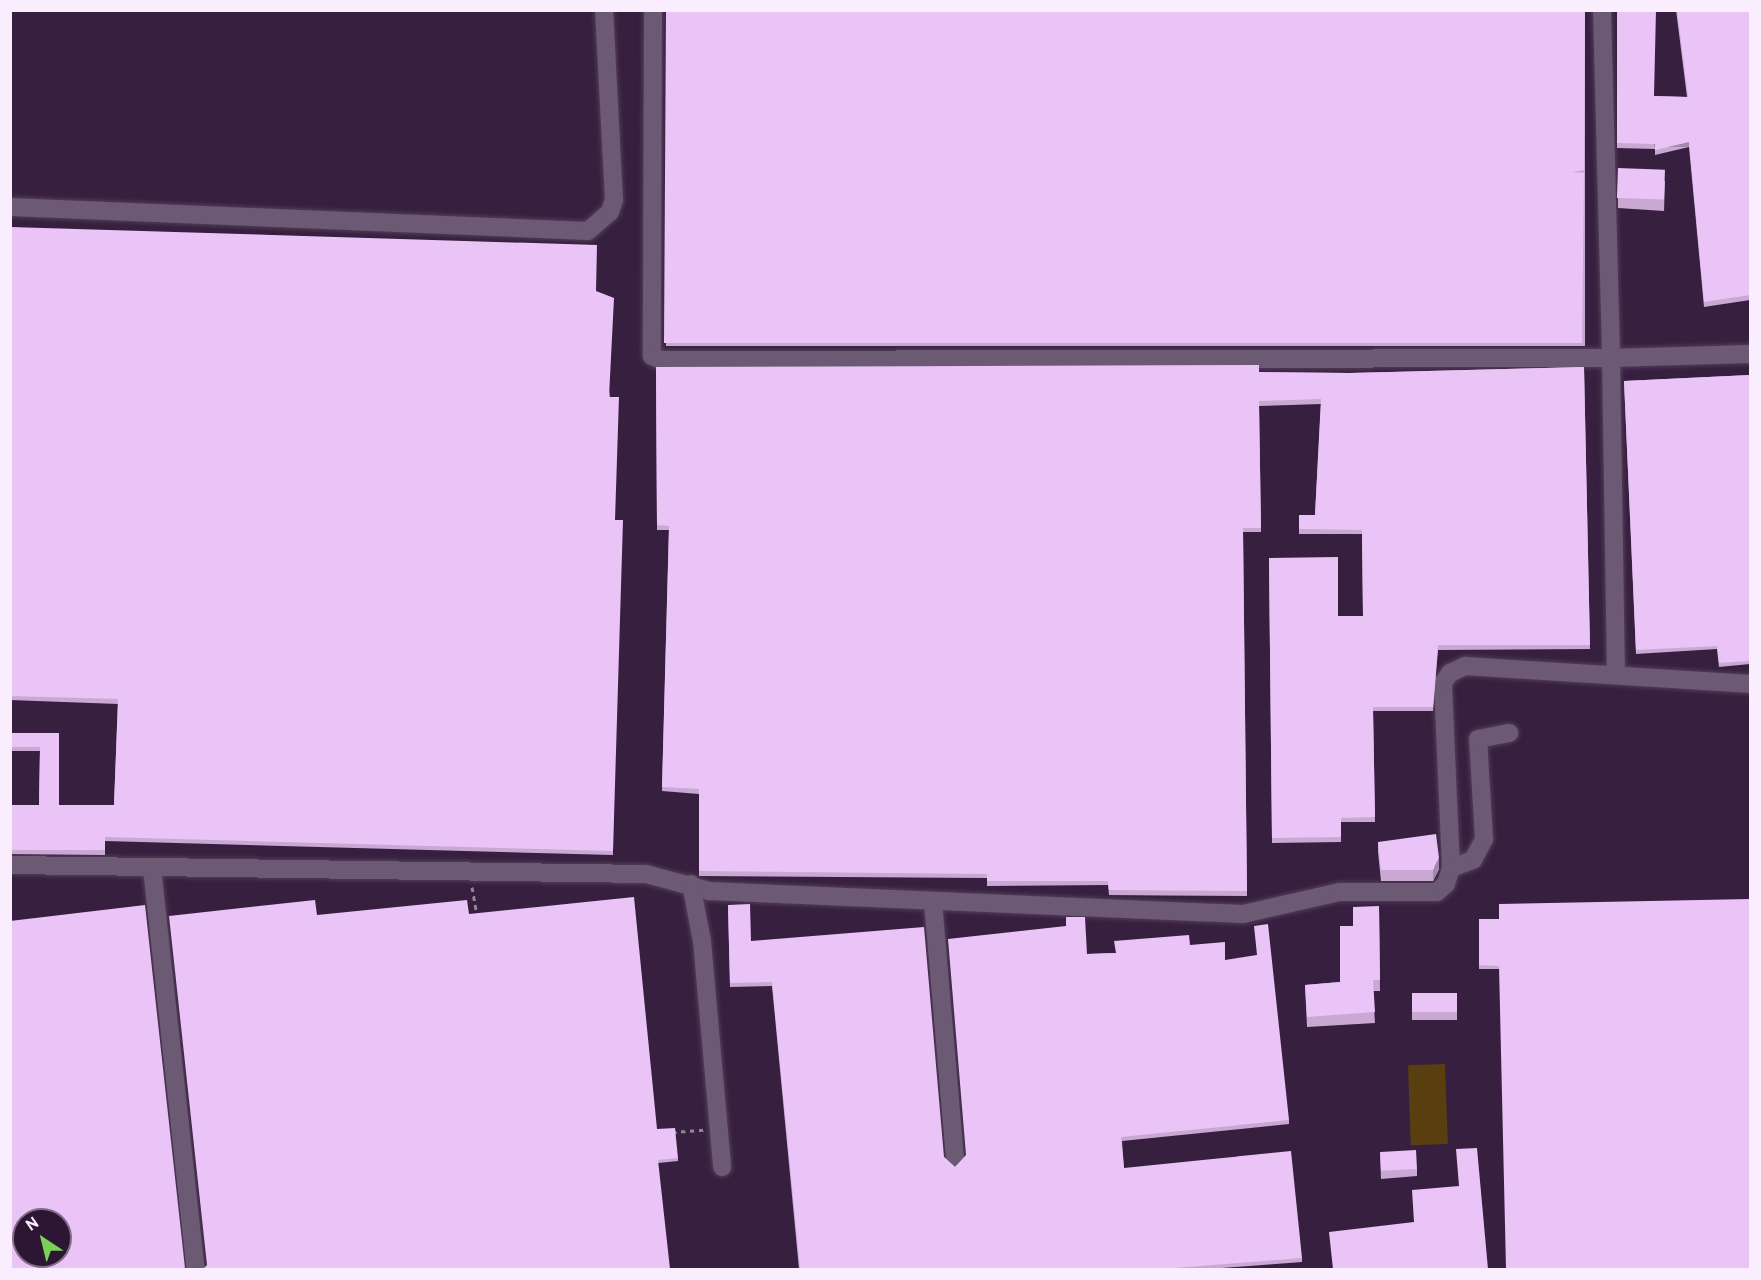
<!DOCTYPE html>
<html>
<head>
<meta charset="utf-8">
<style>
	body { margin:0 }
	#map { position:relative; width:1761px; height:1280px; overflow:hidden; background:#37203f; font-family:Overpass,sans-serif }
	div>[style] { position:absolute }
	.green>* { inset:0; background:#593e0f; transform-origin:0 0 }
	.path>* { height:3px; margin-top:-1.5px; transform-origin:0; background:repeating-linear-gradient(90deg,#94839a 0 4.5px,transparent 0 9px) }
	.roads { filter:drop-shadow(0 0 2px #523d5a) drop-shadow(0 0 2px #523d5a) }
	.minor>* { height:18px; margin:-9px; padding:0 9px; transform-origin:9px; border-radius:9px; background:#6c5973 }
	.wall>* { inset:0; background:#c9a8d4; transform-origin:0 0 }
	.shaded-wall>* { inset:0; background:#a488ad; transform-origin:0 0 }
	.building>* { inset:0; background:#eac3f7; transform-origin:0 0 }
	span { translate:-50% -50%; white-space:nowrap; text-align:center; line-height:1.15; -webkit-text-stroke:6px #2d1634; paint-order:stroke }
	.frame { position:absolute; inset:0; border:12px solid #faeefe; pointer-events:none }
	.north { position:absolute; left:12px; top:1208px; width:60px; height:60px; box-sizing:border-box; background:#2d1634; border:2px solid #7f6c85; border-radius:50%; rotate:325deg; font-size:16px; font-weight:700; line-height:24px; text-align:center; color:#faeefe }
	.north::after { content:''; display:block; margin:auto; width:21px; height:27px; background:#7bd156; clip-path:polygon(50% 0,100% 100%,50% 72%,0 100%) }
</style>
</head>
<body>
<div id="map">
	<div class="green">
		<div style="left:1445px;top:1064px;width:80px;height:37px;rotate:88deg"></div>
	</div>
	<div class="path">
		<div style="left:472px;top:887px;width:29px;rotate:80deg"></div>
		<div style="left:672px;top:1132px;width:32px;rotate:-4deg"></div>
	</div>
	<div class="roads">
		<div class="minor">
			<div style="left:653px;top:10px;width:346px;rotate:90.2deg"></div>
			<div style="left:652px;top:356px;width:10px;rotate:24deg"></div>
			<div style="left:661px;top:360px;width:950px;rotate:-0.12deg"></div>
			<div style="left:1611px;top:358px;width:316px;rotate:89.1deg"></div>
			<div style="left:1602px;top:10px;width:348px;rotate:88.5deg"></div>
			<div style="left:1611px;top:358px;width:139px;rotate:-1.6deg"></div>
			<div style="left:10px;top:207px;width:578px;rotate:2.38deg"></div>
			<div style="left:588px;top:231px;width:29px;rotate:-41deg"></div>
			<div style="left:610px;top:212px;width:13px;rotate:-72deg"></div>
			<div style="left:614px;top:200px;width:190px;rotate:-93deg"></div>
			<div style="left:10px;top:865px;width:636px;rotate:0.81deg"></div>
			<div style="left:646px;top:874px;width:65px;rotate:15.1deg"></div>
			<div style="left:709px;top:891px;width:534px;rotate:2.47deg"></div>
			<div style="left:1243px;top:914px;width:99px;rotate:-12.8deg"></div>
			<div style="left:1340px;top:892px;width:97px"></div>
			<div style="left:1437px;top:892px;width:12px;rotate:-42deg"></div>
			<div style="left:1446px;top:884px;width:17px;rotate:-73deg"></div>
			<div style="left:1451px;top:868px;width:185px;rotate:-92.5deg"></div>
			<div style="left:1443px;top:683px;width:12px;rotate:-55deg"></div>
			<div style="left:1450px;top:673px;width:17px;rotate:-25deg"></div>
			<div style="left:1465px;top:666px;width:286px;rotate:3.6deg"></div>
			<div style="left:152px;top:868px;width:404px;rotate:83.8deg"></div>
			<div style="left:1451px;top:868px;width:23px;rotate:-20deg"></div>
			<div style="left:1473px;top:860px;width:24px;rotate:-62deg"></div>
			<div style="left:1484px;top:839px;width:100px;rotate:-93.4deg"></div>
			<div style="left:1478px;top:739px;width:32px;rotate:-11deg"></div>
			<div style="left:691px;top:884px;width:58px;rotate:79.1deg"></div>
			<div style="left:702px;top:941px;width:227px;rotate:84.9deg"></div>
			<div style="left:933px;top:902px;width:259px;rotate:85.1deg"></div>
		</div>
	</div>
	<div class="wall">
		<div style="left:666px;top:10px;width:919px;height:336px"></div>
		<div style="clip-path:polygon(1617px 10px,1654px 96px,1687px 97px,1676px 10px,1750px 10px,1750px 300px,1704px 307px,1689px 147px,1655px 155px,1655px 149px,1617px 148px)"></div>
		<div style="clip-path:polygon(1618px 168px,1665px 181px,1664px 211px,1618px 208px)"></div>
		<div style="clip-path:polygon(10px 227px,596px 291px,610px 397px,615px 520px,613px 855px,105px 841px,105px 855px,10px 854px,10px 805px,39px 805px,40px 751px,10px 751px,10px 733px,59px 733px,59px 805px,114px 805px,118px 704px,10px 700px)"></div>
		<div style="clip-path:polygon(656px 367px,1350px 373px,1584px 367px,1590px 649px,1438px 650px,1433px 711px,1373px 711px,1375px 822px,1341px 822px,1341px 842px,1272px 843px,1269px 558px,1338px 616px,1363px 616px,1362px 534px,1299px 534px,1299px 515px,1315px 515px,1321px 404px,1259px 406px,1261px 532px,1243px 532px,1247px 896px,1109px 895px,1108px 885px,987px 886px,987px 878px,699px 876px,699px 794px,662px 791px,669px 530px,657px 530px)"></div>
		<div style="clip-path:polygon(1750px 375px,1750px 664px,1719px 667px,1717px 649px,1636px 654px,1624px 381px)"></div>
		<div style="clip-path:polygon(1378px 842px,1439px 869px,1433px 881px,1381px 881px,1378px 852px)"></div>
		<div style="clip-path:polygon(728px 905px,751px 941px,944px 1157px,955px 1167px,966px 1156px,1087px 954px,1115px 953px,1225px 960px,1289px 1120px,1289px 1124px,1122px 1141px,1124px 1168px,1302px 1258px,1302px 1262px,1210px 1269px,799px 1269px,772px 986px,730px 987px)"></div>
		<div style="clip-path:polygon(1379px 906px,1380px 991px,1373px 991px,1375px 1023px,1307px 1027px,1305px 985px,1340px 982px,1353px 926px)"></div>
		<div style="clip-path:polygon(469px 914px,657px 1129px,678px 1158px,678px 1161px,658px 1163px,207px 1266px,317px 915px)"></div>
		<div style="left:1479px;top:919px;width:20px;height:50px"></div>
		<div style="left:1457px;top:993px;width:27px;height:45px;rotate:90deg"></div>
		<div style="clip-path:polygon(1380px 1152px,1417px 1169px,1417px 1176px,1381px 1179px)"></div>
	</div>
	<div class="shaded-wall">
		<div style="left:1689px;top:142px;width:5px;height:35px;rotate:90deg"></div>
		<div style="clip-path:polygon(1439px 858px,1439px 869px,1433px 881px,1433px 870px)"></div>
	</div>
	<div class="building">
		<div style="clip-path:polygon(666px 10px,1585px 10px,1584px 170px,1572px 172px,1584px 173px,1582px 343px,664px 343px)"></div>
		<div style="clip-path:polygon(1617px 10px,1656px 10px,1654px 96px,1688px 97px,1677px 10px,1750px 10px,1750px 295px,1704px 302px,1689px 142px,1655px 150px,1655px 144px,1617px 143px)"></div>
		<div style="left:1618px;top:168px;width:47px;height:30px;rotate:2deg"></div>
		<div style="clip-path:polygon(10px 227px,597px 245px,596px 291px,614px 298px,609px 397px,619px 397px,615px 520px,623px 520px,613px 851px,105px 837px,105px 850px,10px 850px,10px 805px,39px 805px,40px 747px,10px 747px,10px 733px,59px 733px,59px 805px,114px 805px,118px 699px,10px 696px)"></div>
		<div style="clip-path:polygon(1259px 365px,1259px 372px,1350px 373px,1584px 367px,1590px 645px,1438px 645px,1433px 707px,1373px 707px,1375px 817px,1341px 818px,1341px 837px,1272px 838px,1269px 558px,1338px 557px,1338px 616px,1363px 616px,1362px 530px,1299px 529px,1299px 515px,1315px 515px,1321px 399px,1259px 401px,1261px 528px,1243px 528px,1247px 891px,1109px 890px,1108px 881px,987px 881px,987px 874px,699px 871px,699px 789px,662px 787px,669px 526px,657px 525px,656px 367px)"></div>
		<div style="clip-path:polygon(1750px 375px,1750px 661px,1719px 663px,1717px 646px,1636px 650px,1624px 381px)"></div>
		<div style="clip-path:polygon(1436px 834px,1439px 858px,1433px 870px,1381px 870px,1378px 842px)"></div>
		<div style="clip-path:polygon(634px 897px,657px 1129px,675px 1128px,678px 1158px,658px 1160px,670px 1269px,203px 1269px,207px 1265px,169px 916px,315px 900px,317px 915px,467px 900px,469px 914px)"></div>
		<div style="clip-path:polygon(1750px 899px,1750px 1269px,1506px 1269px,1499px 966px,1479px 965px,1479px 919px,1499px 919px,1499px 904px)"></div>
		<div style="clip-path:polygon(750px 904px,751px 941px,924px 927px,944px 1157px,955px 1167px,966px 1155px,948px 939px,1066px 926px,1066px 917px,1085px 917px,1087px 954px,1116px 953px,1114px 941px,1189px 935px,1190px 945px,1225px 942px,1225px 960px,1257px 955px,1254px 926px,1268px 924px,1289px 1120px,1121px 1137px,1124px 1168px,1291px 1151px,1302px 1258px,1162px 1269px,800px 1269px,772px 982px,730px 983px,728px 905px)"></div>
		<div style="clip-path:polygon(evenodd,145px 905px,185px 1268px,187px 1269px,10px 1269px,10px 921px,145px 905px,24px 1220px,60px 1220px,60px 1256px,24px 1256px,24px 1220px)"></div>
		<div style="clip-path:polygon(1379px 906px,1380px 980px,1373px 980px,1375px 1012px,1307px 1017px,1305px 985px,1340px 982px,1340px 926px,1353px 926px,1353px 907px)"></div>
		<div style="left:1457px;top:993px;width:19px;height:45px;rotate:90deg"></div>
		<div style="clip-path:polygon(1477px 1148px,1488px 1269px,1333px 1269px,1329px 1232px,1414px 1222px,1412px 1190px,1459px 1186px,1456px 1149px)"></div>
		<div style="left:1416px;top:1150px;width:19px;height:36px;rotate:87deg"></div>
	</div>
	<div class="frame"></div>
	<div class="north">N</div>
</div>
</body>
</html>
